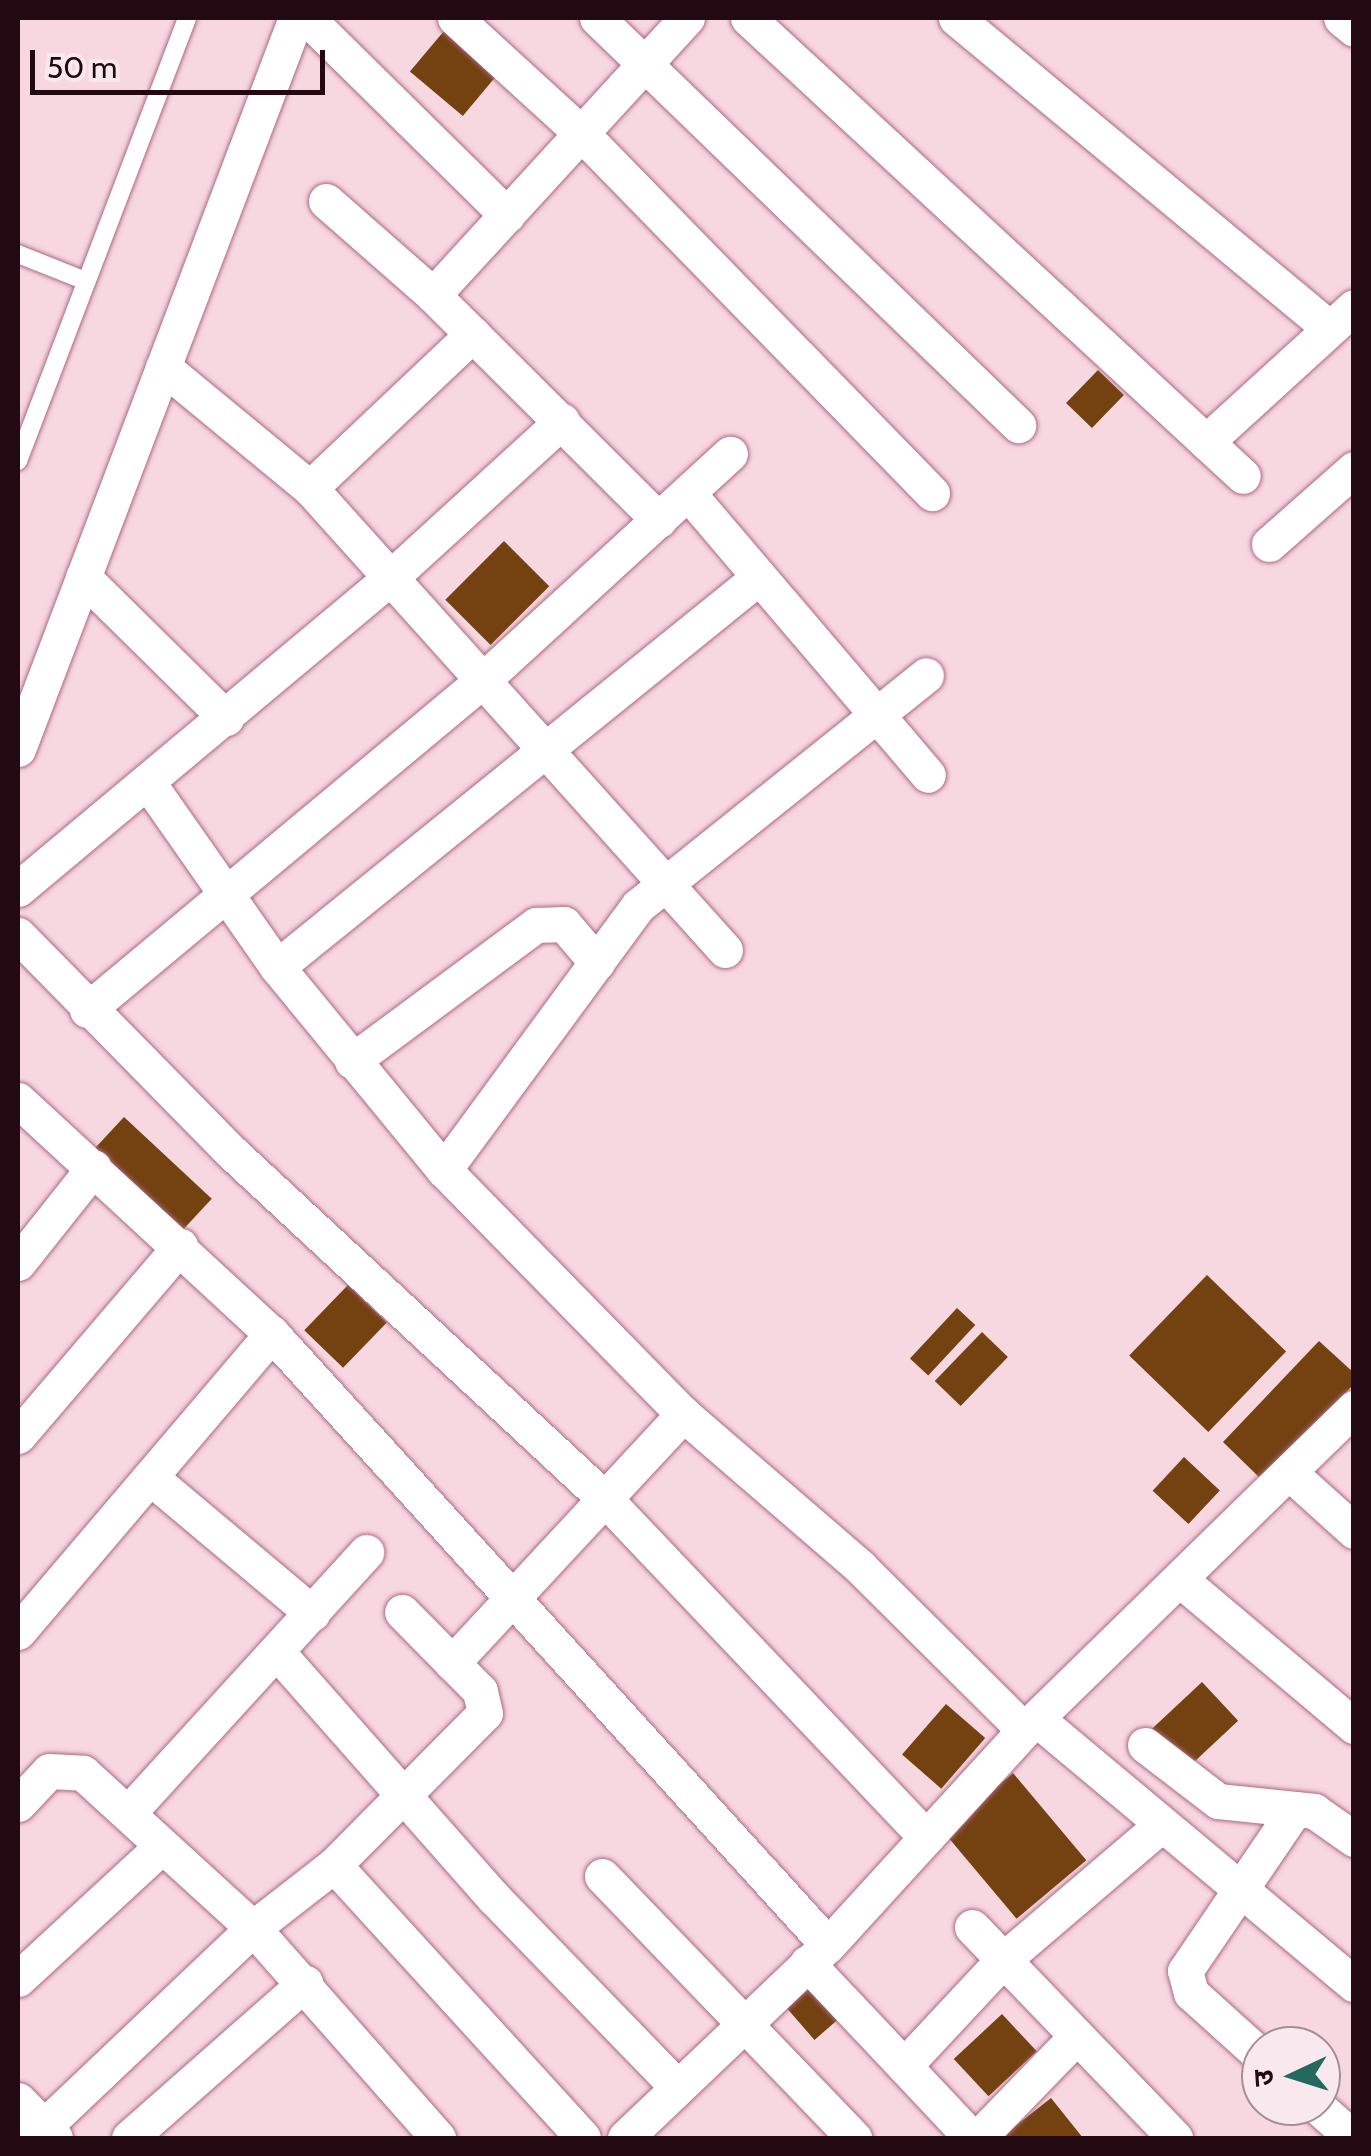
<!DOCTYPE html>
<html>
<head>
<meta charset="utf-8">
<style>
	body { margin:0 }
	#map { position:relative; width:1371px; height:2156px; overflow:hidden; background:#f7d7e0; font-family:Cabin,"Noto Sans Devanagari",sans-serif }
	div>[style] { position:absolute }
	.building>* { inset:0; background:#744111; transform-origin:0 0 }
	.roads { filter:drop-shadow(0 0 2px #ae6980) drop-shadow(0 0 2px #ae6980) }
	.lane>* { height:18px; margin:-9px; padding:0 9px; transform-origin:9px; border-radius:9px; background:#fff }
	.street>* { height:35px; margin:-17.5px; padding:0 17.5px; transform-origin:17.5px; border-radius:17.5px; background:#fff }
	span { translate:-50% -50%; white-space:nowrap; text-align:center; line-height:1.15; -webkit-text-stroke:10px #f9e9ee; paint-order:stroke }
	.frame { position:absolute; inset:0; border:20px solid #220912; pointer-events:none }
	.north { position:absolute; left:1241px; top:2026px; width:100px; height:100px; box-sizing:border-box; background:#f9e9ee; border:2px solid #a38f96; border-radius:50%; rotate:266deg; font-size:28px; font-weight:700; line-height:40px; text-align:center; color:#220912 }
	.north::after { content:''; display:block; margin:auto; width:35px; height:45px; background:#24695d; clip-path:polygon(50% 0,100% 100%,50% 72%,0 100%) }
	.scale { position:absolute; left:30px; top:50px; width:295px; height:45px; box-sizing:border-box; border:5px solid #220912; border-top:0; padding-left:12px; font-size:30px; line-height:35px; white-space:nowrap; color:#220912; -webkit-text-stroke:8px #f9e9ee; paint-order:stroke }
</style>
</head>
<body>
<div id="map">
	<div class="building">
		<div style="left:444px;top:31px;width:69px;height:53px;rotate:40deg"></div>
		<div style="left:1098px;top:370px;width:36px;height:46px;rotate:44deg"></div>
		<div style="left:504px;top:541px;width:64px;height:83px;rotate:45deg"></div>
		<div style="left:124px;top:1117px;width:120px;height:45px;rotate:43deg"></div>
		<div style="left:1207px;top:1275px;width:110px;height:112px;rotate:44deg"></div>
		<div style="left:348px;top:1285px;width:54px;height:63px;rotate:44deg"></div>
		<div style="left:957px;top:1308px;width:25px;height:69px;rotate:43deg"></div>
		<div style="left:982px;top:1332px;width:36px;height:68px;rotate:44deg"></div>
		<div style="clip-path:polygon(1319px 1341px,1354px 1373px,1354px 1384px,1262px 1480px,1223px 1442px)"></div>
		<div style="left:1184px;top:1457px;width:49px;height:46px;rotate:43deg"></div>
		<div style="left:1202px;top:1682px;width:53px;height:68px;rotate:47deg"></div>
		<div style="left:946px;top:1704px;width:52px;height:67px;rotate:41deg"></div>
		<div style="left:1013px;top:1773px;width:114px;height:91px;rotate:50deg"></div>
		<div style="left:811px;top:1978px;width:49px;height:38px;rotate:49deg"></div>
		<div style="left:1002px;top:2014px;width:51px;height:66px;rotate:47deg"></div>
		<div style="clip-path:polygon(1051px 2098px,1083px 2138px,1000px 2138px)"></div>
	</div>
	<div class="roads">
		<div class="lane">
			<div style="left:18px;top:254px;width:73px;rotate:21.7deg"></div>
			<div style="left:18px;top:461px;width:474px;rotate:-69.1deg"></div>
		</div>
		<div class="street">
			<div style="left:307px;top:18px;width:281px;rotate:44.6deg"></div>
			<div style="left:455px;top:18px;width:171px;rotate:42.4deg"></div>
			<div style="left:581px;top:133px;width:503px;rotate:45.73deg"></div>
			<div style="left:597px;top:18px;width:586px;rotate:44.03deg"></div>
			<div style="left:748px;top:18px;width:674px;rotate:42.78deg"></div>
			<div style="left:956px;top:18px;width:486px;rotate:39.7deg"></div>
			<div style="left:1341px;top:18px;width:17px;rotate:40deg"></div>
			<div style="left:326px;top:201px;width:142px;rotate:41.3deg"></div>
			<div style="left:433px;top:295px;width:319px;rotate:44.9deg"></div>
			<div style="left:433px;top:295px;width:376px;rotate:-47.5deg"></div>
			<div style="left:163px;top:367px;width:190px;rotate:39.5deg"></div>
			<div style="left:310px;top:488px;width:621px;rotate:48.07deg"></div>
			<div style="left:1206px;top:442px;width:200px;rotate:-42.4deg"></div>
			<div style="left:310px;top:488px;width:224px;rotate:-43.4deg"></div>
			<div style="left:688px;top:493px;width:370px;rotate:49.6deg"></div>
			<div style="left:1269px;top:544px;width:113px;rotate:-41.4deg"></div>
			<div style="left:83px;top:577px;width:201px;rotate:44.6deg"></div>
			<div style="left:18px;top:749px;width:782px;rotate:-69.18deg"></div>
			<div style="left:149px;top:784px;width:223px;rotate:55deg"></div>
			<div style="left:277px;top:967px;width:263px;rotate:50.6deg"></div>
			<div style="left:444px;top:1170px;width:342px;rotate:45.6deg"></div>
			<div style="left:683px;top:1414px;width:234px;rotate:40.8deg"></div>
			<div style="left:860px;top:1567px;width:231px;rotate:44.8deg"></div>
			<div style="left:18px;top:889px;width:485px;rotate:-39.9deg"></div>
			<div style="left:390px;top:578px;width:233px;rotate:-42.4deg"></div>
			<div style="left:18px;top:935px;width:300px;rotate:45.5deg"></div>
			<div style="left:228px;top:1149px;width:516px;rotate:42.88deg"></div>
			<div style="left:606px;top:1500px;width:465px;rotate:46.5deg"></div>
			<div style="left:277px;top:967px;width:620px;rotate:-38.98deg"></div>
			<div style="left:87px;top:1010px;width:515px;rotate:-39.81deg"></div>
			<div style="left:483px;top:680px;width:335px;rotate:-42.5deg"></div>
			<div style="left:352px;top:1061px;width:229px;rotate:-36.5deg"></div>
			<div style="left:536px;top:925px;width:28px;rotate:-2deg"></div>
			<div style="left:564px;top:924px;width:51px;rotate:49.8deg"></div>
			<div style="left:18px;top:1100px;width:345px;rotate:42.7deg"></div>
			<div style="left:272px;top:1334px;width:826px;rotate:47.7deg"></div>
			<div style="left:444px;top:1170px;width:328px;rotate:-53.7deg"></div>
			<div style="left:638px;top:906px;width:369px;rotate:-38.7deg"></div>
			<div style="left:18px;top:1263px;width:122px;rotate:-51.6deg"></div>
			<div style="left:18px;top:1436px;width:250px;rotate:-49.5deg"></div>
			<div style="left:1291px;top:1474px;width:85px;rotate:42.1deg"></div>
			<div style="left:150px;top:1477px;width:212px;rotate:40deg"></div>
			<div style="left:1183px;top:1582px;width:224px;rotate:40.1deg"></div>
			<div style="left:18px;top:1632px;width:392px;rotate:-49.6deg"></div>
			<div style="left:277px;top:1652px;width:328px;rotate:48.6deg"></div>
			<div style="left:494px;top:1898px;width:263px;rotate:45.9deg"></div>
			<div style="left:452px;top:1663px;width:340px;rotate:-47.1deg"></div>
			<div style="left:1038px;top:1720px;width:412px;rotate:39.9deg"></div>
			<div style="left:1145px;top:1745px;width:92px;rotate:37.5deg"></div>
			<div style="left:1218px;top:1801px;width:97px;rotate:5.9deg"></div>
			<div style="left:1314px;top:1811px;width:49px;rotate:35deg"></div>
			<div style="left:18px;top:1804px;width:45px;rotate:-46.8deg"></div>
			<div style="left:49px;top:1771px;width:34px;rotate:3deg"></div>
			<div style="left:83px;top:1773px;width:230px;rotate:42.4deg"></div>
			<div style="left:253px;top:1928px;width:280px;rotate:48.6deg"></div>
			<div style="left:129px;top:1812px;width:352px;rotate:-47.6deg"></div>
			<div style="left:334px;top:1865px;width:369px;rotate:47.6deg"></div>
			<div style="left:602px;top:1876px;width:364px;rotate:46.1deg"></div>
			<div style="left:972px;top:1927px;width:293px;rotate:46.1deg"></div>
			<div style="left:807px;top:1963px;width:241px;rotate:46.7deg"></div>
			<div style="left:18px;top:1979px;width:196px;rotate:-42.7deg"></div>
			<div style="left:1261px;top:2056px;width:94px;rotate:-138deg"></div>
			<div style="left:1191px;top:1993px;width:23px;rotate:-105deg"></div>
			<div style="left:1185px;top:1971px;width:196px;rotate:-55.8deg"></div>
			<div style="left:904px;top:2066px;width:145px;rotate:-47deg"></div>
			<div style="left:1003px;top:1960px;width:206px;rotate:-40.5deg"></div>
			<div style="left:18px;top:2100px;width:53px;rotate:45.8deg"></div>
			<div style="left:1317px;top:2106px;width:48px;rotate:41.6deg"></div>
			<div style="left:32px;top:2138px;width:305px;rotate:-43.5deg"></div>
			<div style="left:253px;top:1928px;width:103px;rotate:-37.9deg"></div>
			<div style="left:334px;top:1865px;width:214px;rotate:-45.2deg"></div>
			<div style="left:485px;top:1713px;width:23px;rotate:-103deg"></div>
			<div style="left:480px;top:1691px;width:111px;rotate:-134.6deg"></div>
			<div style="left:129px;top:2138px;width:235px;rotate:-41.4deg"></div>
			<div style="left:625px;top:2138px;width:280px;rotate:-43.6deg"></div>
			<div style="left:828px;top:1945px;width:291px;rotate:-47.6deg"></div>
			<div style="left:1024px;top:1730px;width:461px;rotate:-44.3deg"></div>
			<div style="left:978px;top:2138px;width:142px;rotate:-45.9deg"></div>
		</div>
	</div>
	<div class="frame"></div>
	<div class="north">उ</div>
	<div class="scale">50 m</div>
</div>
</body>
</html>
